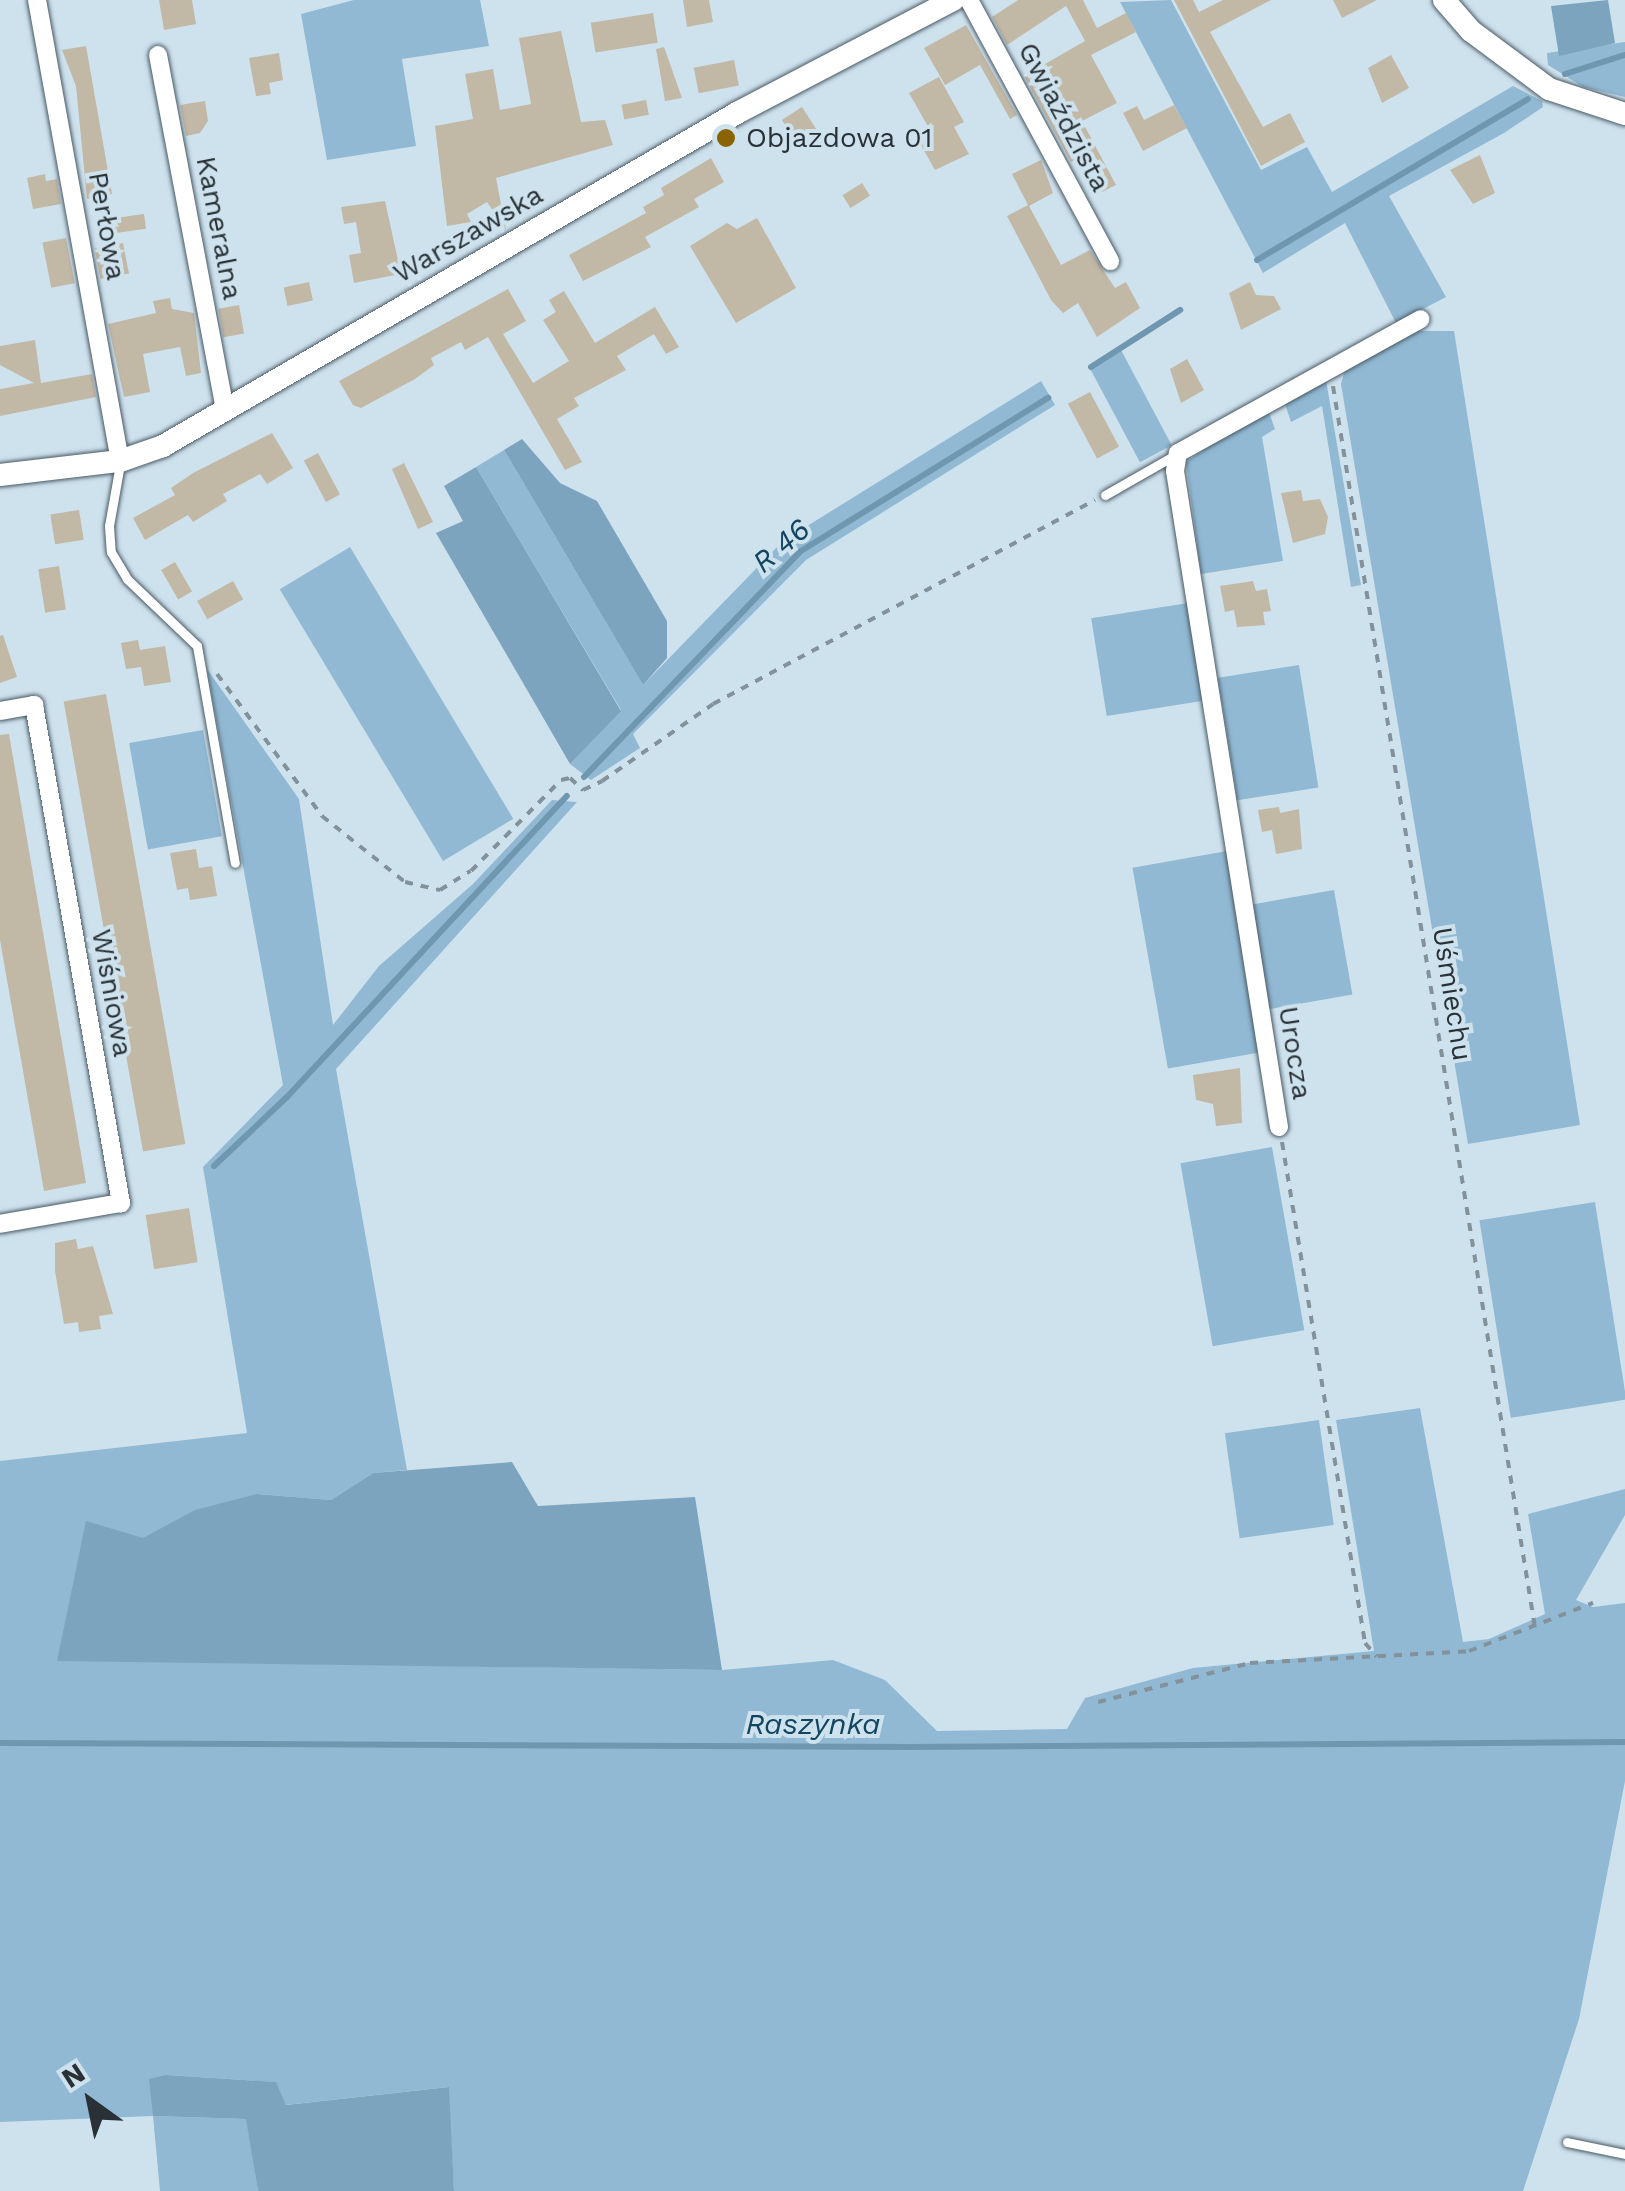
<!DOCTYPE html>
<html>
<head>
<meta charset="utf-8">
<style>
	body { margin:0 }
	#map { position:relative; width:1625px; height:2191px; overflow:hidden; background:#cee2ee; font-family:"Work Sans",sans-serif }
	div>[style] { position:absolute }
	.green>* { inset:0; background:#91b9d3; transform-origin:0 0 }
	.forest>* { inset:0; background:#7ca4be }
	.stream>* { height:6px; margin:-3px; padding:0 3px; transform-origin:3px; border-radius:3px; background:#6f97b0 }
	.building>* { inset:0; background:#c2b8a6; transform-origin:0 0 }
	.path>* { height:4px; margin-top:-2px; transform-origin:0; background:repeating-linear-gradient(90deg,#83919a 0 8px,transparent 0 16px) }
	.roads { filter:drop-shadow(0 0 2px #495964) drop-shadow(0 0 2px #495964) }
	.service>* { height:9px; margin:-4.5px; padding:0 4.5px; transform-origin:4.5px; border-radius:4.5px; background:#fff }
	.minor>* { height:18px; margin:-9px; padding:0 9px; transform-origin:9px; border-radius:9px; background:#fff }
	.tertiary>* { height:22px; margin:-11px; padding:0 11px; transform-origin:11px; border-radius:11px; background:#fff }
	.dots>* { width:28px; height:28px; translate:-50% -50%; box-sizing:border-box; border:5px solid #cee2ee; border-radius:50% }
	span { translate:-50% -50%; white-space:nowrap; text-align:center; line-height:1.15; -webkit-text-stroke:8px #cee2ee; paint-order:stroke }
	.street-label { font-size:28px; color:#293136 }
	.poi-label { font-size:28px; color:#293136 }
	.left { translate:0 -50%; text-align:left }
	.water-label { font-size:30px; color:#124560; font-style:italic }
	.north { position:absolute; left:40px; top:2051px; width:100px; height:100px; -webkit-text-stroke:8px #cee2ee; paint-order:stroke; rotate:327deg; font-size:28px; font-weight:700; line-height:40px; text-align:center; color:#293136 }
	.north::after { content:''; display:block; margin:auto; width:35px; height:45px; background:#293136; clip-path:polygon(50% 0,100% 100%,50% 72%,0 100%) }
</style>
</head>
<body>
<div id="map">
	<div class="green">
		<div style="clip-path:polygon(354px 0,480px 0,489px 46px,402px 59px,416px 146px,327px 160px,301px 14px)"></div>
		<div style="clip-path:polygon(1171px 0,1261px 170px,1307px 147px,1332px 192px,1513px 86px,1542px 101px,1543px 107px,1504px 133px,1389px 196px,1446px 297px,1396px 323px,1345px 223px,1263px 273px,1120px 2px)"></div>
		<div style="clip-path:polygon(1625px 42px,1625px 97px,1583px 87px,1548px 65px,1547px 53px)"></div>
		<div style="clip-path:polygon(1411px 331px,1454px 331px,1580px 1125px,1468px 1144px,1341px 384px,1346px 366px)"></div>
		<div style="left:1121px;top:350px;width:108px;height:36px;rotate:62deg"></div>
		<div style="clip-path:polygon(1326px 380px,1361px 585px,1351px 587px,1322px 406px,1291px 422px,1284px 401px)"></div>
		<div style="clip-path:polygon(1041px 381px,1055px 405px,806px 560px,633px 734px,640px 748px,591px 780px,570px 764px,621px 710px,476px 467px,504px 450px,643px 685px,783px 541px)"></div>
		<div style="clip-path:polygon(1267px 407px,1275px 429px,1262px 437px,1283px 561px,1201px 574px,1186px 462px)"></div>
		<div style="left:350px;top:547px;width:317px;height:82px;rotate:59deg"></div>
		<div style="left:1188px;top:603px;width:99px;height:98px;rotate:81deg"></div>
		<div style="left:1299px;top:665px;width:124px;height:82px;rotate:81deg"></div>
		<div style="clip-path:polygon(207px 669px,299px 799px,333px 1025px,379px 966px,473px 884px,552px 800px,577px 802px,336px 1069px,407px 1470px,373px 1473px,331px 1500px,257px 1494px,57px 1660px,722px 1670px,833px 1660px,885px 1680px,937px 1731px,1067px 1729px,1085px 1698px,1193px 1668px,1374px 1651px,1336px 1420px,1420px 1408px,1463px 1642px,1489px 1639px,1545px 1614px,1528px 1514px,1625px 1489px,1625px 1515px,1576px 1600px,1593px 1607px,1625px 1603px,1625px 1781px,1579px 2019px,1523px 2191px,454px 2191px,448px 2087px,285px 2105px,275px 2082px,166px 2075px,153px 2116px,247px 2119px,258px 2191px,160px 2191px,153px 2116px,0 2122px,0 1461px,247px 1433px,203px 1167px,283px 1085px)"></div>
		<div style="left:203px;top:730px;width:108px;height:75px;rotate:80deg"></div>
		<div style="left:1227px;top:851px;width:204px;height:96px;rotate:80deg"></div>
		<div style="left:1334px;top:890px;width:106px;height:86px;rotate:80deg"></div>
		<div style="left:1272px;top:1147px;width:186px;height:93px;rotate:80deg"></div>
		<div style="left:1595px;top:1202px;width:200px;height:117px;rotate:81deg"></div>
		<div style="left:1319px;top:1420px;width:106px;height:95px;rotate:82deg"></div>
	</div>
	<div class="forest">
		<div style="clip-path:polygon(1608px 0,1615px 43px,1559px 56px,1551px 6px)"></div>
		<div style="clip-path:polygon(522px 439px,560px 483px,597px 501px,667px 621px,667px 658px,643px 685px,504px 450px)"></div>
		<div style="clip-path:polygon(476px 467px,621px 711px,570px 764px,436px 533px,463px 521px,444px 486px)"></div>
		<div style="clip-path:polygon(512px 1462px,538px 1506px,695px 1497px,722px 1670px,57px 1661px,86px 1521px,143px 1538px,195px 1510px,257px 1494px,331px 1500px,373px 1473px)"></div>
		<div style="clip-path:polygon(166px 2075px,276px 2082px,286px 2105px,449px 2087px,454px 2191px,258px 2191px,246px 2119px,153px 2116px,149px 2079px)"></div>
	</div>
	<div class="stream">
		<div style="left:1565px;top:74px;width:63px;rotate:-17.6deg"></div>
		<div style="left:1257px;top:260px;width:315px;rotate:-30.7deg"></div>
		<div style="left:1091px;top:367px;width:106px;rotate:-32.6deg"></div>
		<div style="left:584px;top:777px;width:313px;rotate:-46.2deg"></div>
		<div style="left:801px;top:551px;width:291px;rotate:-31.8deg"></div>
		<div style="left:214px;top:1166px;width:100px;rotate:-43.4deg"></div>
		<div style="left:287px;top:1097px;width:411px;rotate:-47.1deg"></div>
		<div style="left:0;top:1743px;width:909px;rotate:0.25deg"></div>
		<div style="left:909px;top:1747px;width:716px;rotate:-0.4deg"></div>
	</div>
	<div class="building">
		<div style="clip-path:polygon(159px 0,192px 0,196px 24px,164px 30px)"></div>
		<div style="clip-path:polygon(683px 0,709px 0,713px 22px,687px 27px)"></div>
		<div style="clip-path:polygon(1018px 0,1083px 0,1097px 28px,1126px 13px,1136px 32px,1091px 55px,1117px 103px,1082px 121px,1116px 185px,1098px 194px,1078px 158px,1071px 162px,1024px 76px,1085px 41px,1066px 6px,1007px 45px,992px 17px)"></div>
		<div style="clip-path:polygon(1174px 0,1193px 0,1199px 12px,1223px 0,1271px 0,1210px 32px,1263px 127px,1290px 113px,1305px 142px,1261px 166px)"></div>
		<div style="clip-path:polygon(1333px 0,1377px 0,1342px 18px)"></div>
		<div style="left:653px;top:13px;width:30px;height:63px;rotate:81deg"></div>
		<div style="clip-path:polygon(966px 25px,1017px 115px,1010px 119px,980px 65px,945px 85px,924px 48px)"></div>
		<div style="clip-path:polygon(561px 31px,581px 122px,605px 120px,613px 145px,496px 178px,506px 230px,487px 202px,467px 214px,471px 222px,447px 226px,435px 126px,473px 119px,465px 74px,493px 69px,500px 110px,531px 104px,519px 38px)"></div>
		<div style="clip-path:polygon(86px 46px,112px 194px,87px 199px,76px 86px,62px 50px)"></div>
		<div style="clip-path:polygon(664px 47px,682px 98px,665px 101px,656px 49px)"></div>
		<div style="clip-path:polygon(279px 53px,283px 80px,269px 83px,271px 94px,256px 96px,249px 58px)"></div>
		<div style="clip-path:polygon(1391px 55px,1409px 88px,1382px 103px,1368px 68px)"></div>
		<div style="left:734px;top:60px;width:26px;height:41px;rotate:79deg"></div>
		<div style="clip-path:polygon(939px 77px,964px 122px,954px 127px,969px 154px,935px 170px,917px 138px,930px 130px,909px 93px)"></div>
		<div style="left:646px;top:100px;width:15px;height:25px;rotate:79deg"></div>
		<div style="clip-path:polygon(205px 101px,208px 121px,200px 133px,186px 136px,180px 105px)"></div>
		<div style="clip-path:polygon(1174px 105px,1187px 128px,1143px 151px,1123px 113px,1137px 106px,1144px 120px)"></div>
		<div style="left:802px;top:107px;width:30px;height:24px;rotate:57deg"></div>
		<div style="clip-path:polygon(1480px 155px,1495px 193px,1473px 204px,1450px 170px)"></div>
		<div style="clip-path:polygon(711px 158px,724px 182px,694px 199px,699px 207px,645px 237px,651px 247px,583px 281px,569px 255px,646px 213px,643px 207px,664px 195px,661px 188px)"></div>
		<div style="clip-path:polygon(1041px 160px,1053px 193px,1029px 206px,1061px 265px,1090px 250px,1115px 288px,1126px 282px,1140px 308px,1097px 337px,1078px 303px,1063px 313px,1051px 300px,1007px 216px,1028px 205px,1012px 174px)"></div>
		<div style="clip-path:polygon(45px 174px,46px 181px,57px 179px,61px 204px,33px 209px,27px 178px)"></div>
		<div style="left:862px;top:183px;width:15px;height:23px;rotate:58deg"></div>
		<div style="clip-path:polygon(385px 201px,401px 274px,354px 283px,349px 255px,361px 253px,356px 222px,344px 224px,341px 207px)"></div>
		<div style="left:144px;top:214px;width:15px;height:32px;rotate:82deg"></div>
		<div style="clip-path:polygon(757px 218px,796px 288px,736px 323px,690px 246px,727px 223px,737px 229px)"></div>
		<div style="left:66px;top:238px;width:46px;height:24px;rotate:79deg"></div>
		<div style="left:123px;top:243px;width:31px;height:29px;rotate:79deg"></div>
		<div style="left:309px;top:282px;width:19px;height:26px;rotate:78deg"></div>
		<div style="clip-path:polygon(1250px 282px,1256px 295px,1274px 296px,1281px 309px,1241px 330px,1229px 293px)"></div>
		<div style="clip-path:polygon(508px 289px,526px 321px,503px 334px,533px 383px,569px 361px,543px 320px,556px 312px,549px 300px,564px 291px,595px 343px,655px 307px,679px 347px,666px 354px,654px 334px,617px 356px,626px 370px,574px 398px,579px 406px,557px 419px,582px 462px,565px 470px,488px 337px,465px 350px,461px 342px,431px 358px,434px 365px,415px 379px,361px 408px,353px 405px,339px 381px)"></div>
		<div style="clip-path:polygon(170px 298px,172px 309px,194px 313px,201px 373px,186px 376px,180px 347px,143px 354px,150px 392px,124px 397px,108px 324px,156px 313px,153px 301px)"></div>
		<div style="left:239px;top:305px;width:29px;height:21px;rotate:80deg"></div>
		<div style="clip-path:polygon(35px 340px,41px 383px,92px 374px,96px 397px,0 416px,0 389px,34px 383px,0 365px,0 346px)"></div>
		<div style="clip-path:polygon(1187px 359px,1204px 390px,1181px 403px,1170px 369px)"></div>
		<div style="left:1090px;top:392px;width:62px;height:25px;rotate:62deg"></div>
		<div style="clip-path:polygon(272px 433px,293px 468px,267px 484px,260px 474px,223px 494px,227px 501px,193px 522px,188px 515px,145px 540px,133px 518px,175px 495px,171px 488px,193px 473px)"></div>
		<div style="left:318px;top:453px;width:47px;height:16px;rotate:62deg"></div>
		<div style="clip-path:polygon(404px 463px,433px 522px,418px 529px,392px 469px)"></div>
		<div style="clip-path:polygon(1301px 490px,1303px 501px,1320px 499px,1328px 517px,1325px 534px,1293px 543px,1281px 493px)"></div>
		<div style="left:79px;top:510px;width:30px;height:29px;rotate:81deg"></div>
		<div style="left:175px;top:562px;width:34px;height:16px;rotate:60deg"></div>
		<div style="left:59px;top:566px;width:44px;height:21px;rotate:81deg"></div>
		<div style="left:233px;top:581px;width:21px;height:41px;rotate:61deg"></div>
		<div style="clip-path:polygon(1253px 581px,1256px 591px,1267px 589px,1271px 611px,1263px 612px,1265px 625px,1237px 627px,1234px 610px,1225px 612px,1220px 586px)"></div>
		<div style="clip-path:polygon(3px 635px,17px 677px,0 683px,0 636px)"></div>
		<div style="clip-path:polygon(138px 640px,140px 650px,165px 646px,171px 682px,144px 686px,141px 667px,126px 669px,121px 643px)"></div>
		<div style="left:106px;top:694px;width:457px;height:43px;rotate:80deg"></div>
		<div style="clip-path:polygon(9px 734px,86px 1183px,44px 1191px,0 940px,0 735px)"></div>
		<div style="clip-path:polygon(1279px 807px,1280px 813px,1299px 809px,1302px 849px,1276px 854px,1272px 830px,1262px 832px,1258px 810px)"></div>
		<div style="clip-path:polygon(196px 849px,199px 868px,212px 866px,217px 896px,190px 900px,188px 888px,177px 890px,170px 853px)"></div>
		<div style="clip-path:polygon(1240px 1068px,1242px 1123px,1216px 1126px,1213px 1104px,1196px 1100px,1193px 1075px)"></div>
		<div style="left:189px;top:1208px;width:55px;height:44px;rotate:81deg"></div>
		<div style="clip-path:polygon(76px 1239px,78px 1249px,93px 1246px,113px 1314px,99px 1316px,101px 1329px,79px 1332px,78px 1322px,64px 1324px,55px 1271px,55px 1243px)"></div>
	</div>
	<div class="path">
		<div style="left:1333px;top:386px;width:1258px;rotate:80.76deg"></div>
		<div style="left:217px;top:674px;width:177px;rotate:53.5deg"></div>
		<div style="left:322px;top:816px;width:106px;rotate:38.5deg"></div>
		<div style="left:405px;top:882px;width:36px;rotate:13deg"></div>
		<div style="left:440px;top:890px;width:36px;rotate:-32deg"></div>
		<div style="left:471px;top:871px;width:128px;rotate:-45.3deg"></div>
		<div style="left:561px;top:780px;width:9px;rotate:-13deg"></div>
		<div style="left:570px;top:778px;width:18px;rotate:43deg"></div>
		<div style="left:583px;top:790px;width:21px;rotate:-25deg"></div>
		<div style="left:602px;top:781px;width:135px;rotate:-34.7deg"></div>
		<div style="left:713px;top:704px;width:433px;rotate:-28.1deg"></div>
		<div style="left:1282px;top:1142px;width:508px;rotate:80.59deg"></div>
		<div style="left:1365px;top:1643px;width:18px;rotate:49deg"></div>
		<div style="left:1098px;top:1702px;width:157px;rotate:-14.4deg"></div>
		<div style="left:1250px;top:1663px;width:219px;rotate:-3.1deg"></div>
		<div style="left:1469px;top:1651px;width:133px;rotate:-21.2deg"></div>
	</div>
	<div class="roads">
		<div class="service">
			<div style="left:120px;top:464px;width:63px;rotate:100.1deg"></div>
			<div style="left:109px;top:526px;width:26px;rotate:86deg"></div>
			<div style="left:111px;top:552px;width:31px;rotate:59deg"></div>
			<div style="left:127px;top:579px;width:97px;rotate:43.7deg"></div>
			<div style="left:197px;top:646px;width:220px;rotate:80.1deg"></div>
			<div style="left:1105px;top:495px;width:83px;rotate:-29.7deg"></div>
			<div style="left:1567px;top:2142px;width:59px;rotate:11.7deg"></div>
		</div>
		<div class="minor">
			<div style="left:37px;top:0;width:468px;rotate:79.8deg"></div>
			<div style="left:969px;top:0;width:297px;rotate:61.6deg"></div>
			<div style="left:158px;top:55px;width:362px;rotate:79.3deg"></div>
			<div style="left:0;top:711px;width:35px;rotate:-10deg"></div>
			<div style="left:34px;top:705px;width:506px;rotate:80.09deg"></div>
			<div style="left:121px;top:1203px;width:123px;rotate:170.2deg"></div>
			<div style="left:1279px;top:1127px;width:664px;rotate:-99.01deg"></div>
			<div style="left:1175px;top:471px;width:18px;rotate:-81deg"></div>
			<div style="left:1178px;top:453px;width:277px;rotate:-28.9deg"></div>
		</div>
		<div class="tertiary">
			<div style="left:1444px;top:0;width:41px;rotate:48.9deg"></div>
			<div style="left:1471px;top:31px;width:97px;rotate:36.6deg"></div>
			<div style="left:1549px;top:89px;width:80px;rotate:18.2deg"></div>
			<div style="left:0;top:475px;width:121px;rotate:-6.7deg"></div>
			<div style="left:120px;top:461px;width:46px;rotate:-19.2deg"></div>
			<div style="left:163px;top:446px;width:664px;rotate:-30.12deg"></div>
			<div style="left:737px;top:113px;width:244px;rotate:-27.6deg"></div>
		</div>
	</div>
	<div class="dots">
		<div style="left:726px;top:138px;background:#8a6402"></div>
	</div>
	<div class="street-label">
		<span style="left:1064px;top:117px;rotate:62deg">Gwiaździsta</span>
		<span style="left:107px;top:226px;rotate:80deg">Perłowa</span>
		<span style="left:219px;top:228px;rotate:79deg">Kameralna</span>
		<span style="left:468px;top:234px;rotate:-30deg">Warszawska</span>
		<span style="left:112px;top:993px;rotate:80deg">Wiśniowa</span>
		<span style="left:1452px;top:994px;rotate:81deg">Uśmiechu</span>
		<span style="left:1295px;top:1053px;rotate:81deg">Urocza</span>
	</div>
	<div class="poi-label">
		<span class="left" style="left:746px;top:138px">Objazdowa 01</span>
	</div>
	<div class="water-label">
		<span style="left:781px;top:546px;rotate:-41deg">R 46</span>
		<span style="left:813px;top:1724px">Raszynka</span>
	</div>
	<div class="north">N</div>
</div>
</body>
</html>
